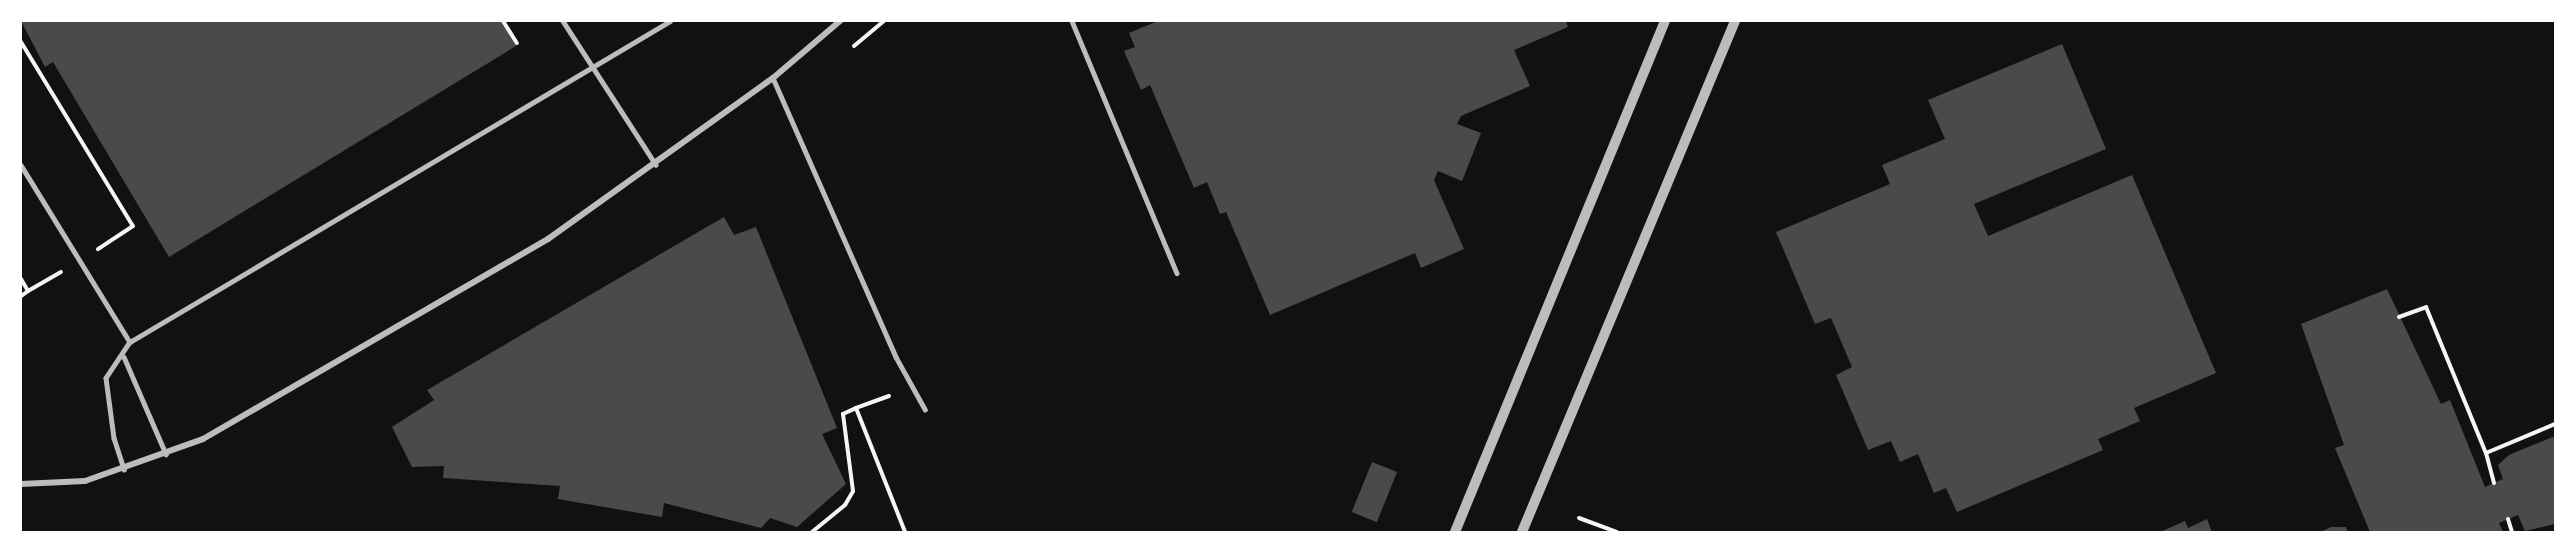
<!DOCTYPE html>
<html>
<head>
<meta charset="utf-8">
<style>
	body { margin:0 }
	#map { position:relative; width:2576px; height:553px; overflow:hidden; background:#111; font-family:"Space Grotesk",sans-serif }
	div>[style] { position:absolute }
	.building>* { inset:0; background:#4a4a4a; transform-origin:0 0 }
	.path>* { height:4px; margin:-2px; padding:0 2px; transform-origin:2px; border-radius:2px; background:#f5f5f5 }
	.service>* { height:4.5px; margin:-2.25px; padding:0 2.25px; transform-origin:2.25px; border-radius:2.25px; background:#bcbcbc }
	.minor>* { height:6px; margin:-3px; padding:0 3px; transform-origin:3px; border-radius:3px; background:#bcbcbc }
	.tertiary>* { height:10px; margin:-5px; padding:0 5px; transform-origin:5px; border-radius:5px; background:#bcbcbc }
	span { translate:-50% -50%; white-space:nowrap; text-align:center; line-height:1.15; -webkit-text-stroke:6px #fff; paint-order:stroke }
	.frame { position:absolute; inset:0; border:22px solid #fff; pointer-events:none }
</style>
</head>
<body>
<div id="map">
	<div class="building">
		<div style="clip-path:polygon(21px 21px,501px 21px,516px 46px,169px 257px,53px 62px,45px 67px)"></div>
		<div style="clip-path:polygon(1158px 21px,1566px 21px,1568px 27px,1514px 50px,1530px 86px,1461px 116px,1457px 124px,1481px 133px,1462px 181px,1438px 171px,1434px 180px,1464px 249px,1421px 268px,1415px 253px,1270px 315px,1226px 212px,1220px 214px,1207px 182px,1194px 188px,1150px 85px,1141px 90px,1124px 51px,1135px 47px,1129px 33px)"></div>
		<div style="clip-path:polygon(2062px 44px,2106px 149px,1974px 204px,1988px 236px,2132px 175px,2216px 373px,2134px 408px,2140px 421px,2098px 439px,2103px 450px,1957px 512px,1946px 488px,1934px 493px,1918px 454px,1900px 462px,1891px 441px,1868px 450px,1836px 375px,1852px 367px,1831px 318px,1815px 324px,1776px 232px,1890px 184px,1882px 165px,1945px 139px,1928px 100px)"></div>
		<div style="clip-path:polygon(724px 217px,734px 235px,756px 227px,837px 428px,822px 434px,846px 484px,797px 527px,770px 518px,761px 528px,664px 503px,662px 517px,558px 499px,560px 486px,443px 478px,444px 466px,412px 467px,392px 427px,434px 400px,427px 390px)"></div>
		<div style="clip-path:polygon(2387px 289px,2441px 404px,2450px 400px,2485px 487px,2503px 479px,2498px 465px,2509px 455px,2555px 436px,2555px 524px,2525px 531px,2518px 515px,2499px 523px,2503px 532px,2370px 532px,2335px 448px,2344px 445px,2301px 324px)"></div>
		<div style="left:1372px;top:462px;width:27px;height:54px;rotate:22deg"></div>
		<div style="clip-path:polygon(2207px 519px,2212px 532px,2160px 532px,2185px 521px,2188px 528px)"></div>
		<div style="clip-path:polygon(2331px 527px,2346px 527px,2348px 532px,2320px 532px)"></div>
	</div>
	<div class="path">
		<div style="left:503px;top:21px;width:26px;rotate:58deg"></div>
		<div style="left:21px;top:42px;width:215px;rotate:58.7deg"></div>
		<div style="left:133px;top:226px;width:42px;rotate:146.7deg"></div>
		<div style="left:854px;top:46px;width:39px;rotate:-40deg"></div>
		<div style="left:21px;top:279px;width:14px;rotate:60deg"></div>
		<div style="left:28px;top:291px;width:9px;rotate:144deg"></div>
		<div style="left:28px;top:291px;width:38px;rotate:-30deg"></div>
		<div style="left:2399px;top:317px;width:29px;rotate:-20deg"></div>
		<div style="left:2426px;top:307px;width:158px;rotate:67.7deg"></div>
		<div style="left:2486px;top:453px;width:75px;rotate:-22.8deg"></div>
		<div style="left:889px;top:396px;width:35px;rotate:160deg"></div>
		<div style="left:856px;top:408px;width:133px;rotate:68.4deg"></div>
		<div style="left:2486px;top:453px;width:31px;rotate:75deg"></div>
		<div style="left:1579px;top:518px;width:40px;rotate:20.2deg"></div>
		<div style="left:2508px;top:519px;width:14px;rotate:73deg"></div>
		<div style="left:812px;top:532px;width:43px;rotate:-39.3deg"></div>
		<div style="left:845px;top:505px;width:16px;rotate:-60deg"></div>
		<div style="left:853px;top:491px;width:78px;rotate:-97.4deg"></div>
		<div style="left:843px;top:414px;width:14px;rotate:-25deg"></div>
	</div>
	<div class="service">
		<div style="left:563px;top:21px;width:171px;rotate:57.1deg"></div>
		<div style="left:1072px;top:21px;width:273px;rotate:67.4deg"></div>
		<div style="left:773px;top:78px;width:305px;rotate:66.2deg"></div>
		<div style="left:896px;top:357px;width:60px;rotate:60.9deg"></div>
		<div style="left:21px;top:165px;width:208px;rotate:58.4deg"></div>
		<div style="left:130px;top:342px;width:43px;rotate:123.7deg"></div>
		<div style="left:106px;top:378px;width:61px;rotate:82.4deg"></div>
		<div style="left:114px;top:438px;width:33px;rotate:72deg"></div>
		<div style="left:130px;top:342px;width:628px;rotate:-30.73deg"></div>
		<div style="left:124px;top:357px;width:106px;rotate:66.6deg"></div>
	</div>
	<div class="minor">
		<div style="left:21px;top:484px;width:64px;rotate:-2.7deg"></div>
		<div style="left:85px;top:481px;width:125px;rotate:-19.6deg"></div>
		<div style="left:203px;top:439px;width:399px;rotate:-30.1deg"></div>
		<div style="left:548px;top:239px;width:277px;rotate:-35.6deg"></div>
		<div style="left:773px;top:78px;width:88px;rotate:-40.4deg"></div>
	</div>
	<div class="tertiary">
		<div style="left:1455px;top:532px;width:552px;rotate:-67.66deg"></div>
		<div style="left:1522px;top:532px;width:554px;rotate:-67.37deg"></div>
	</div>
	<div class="frame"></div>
</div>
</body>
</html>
